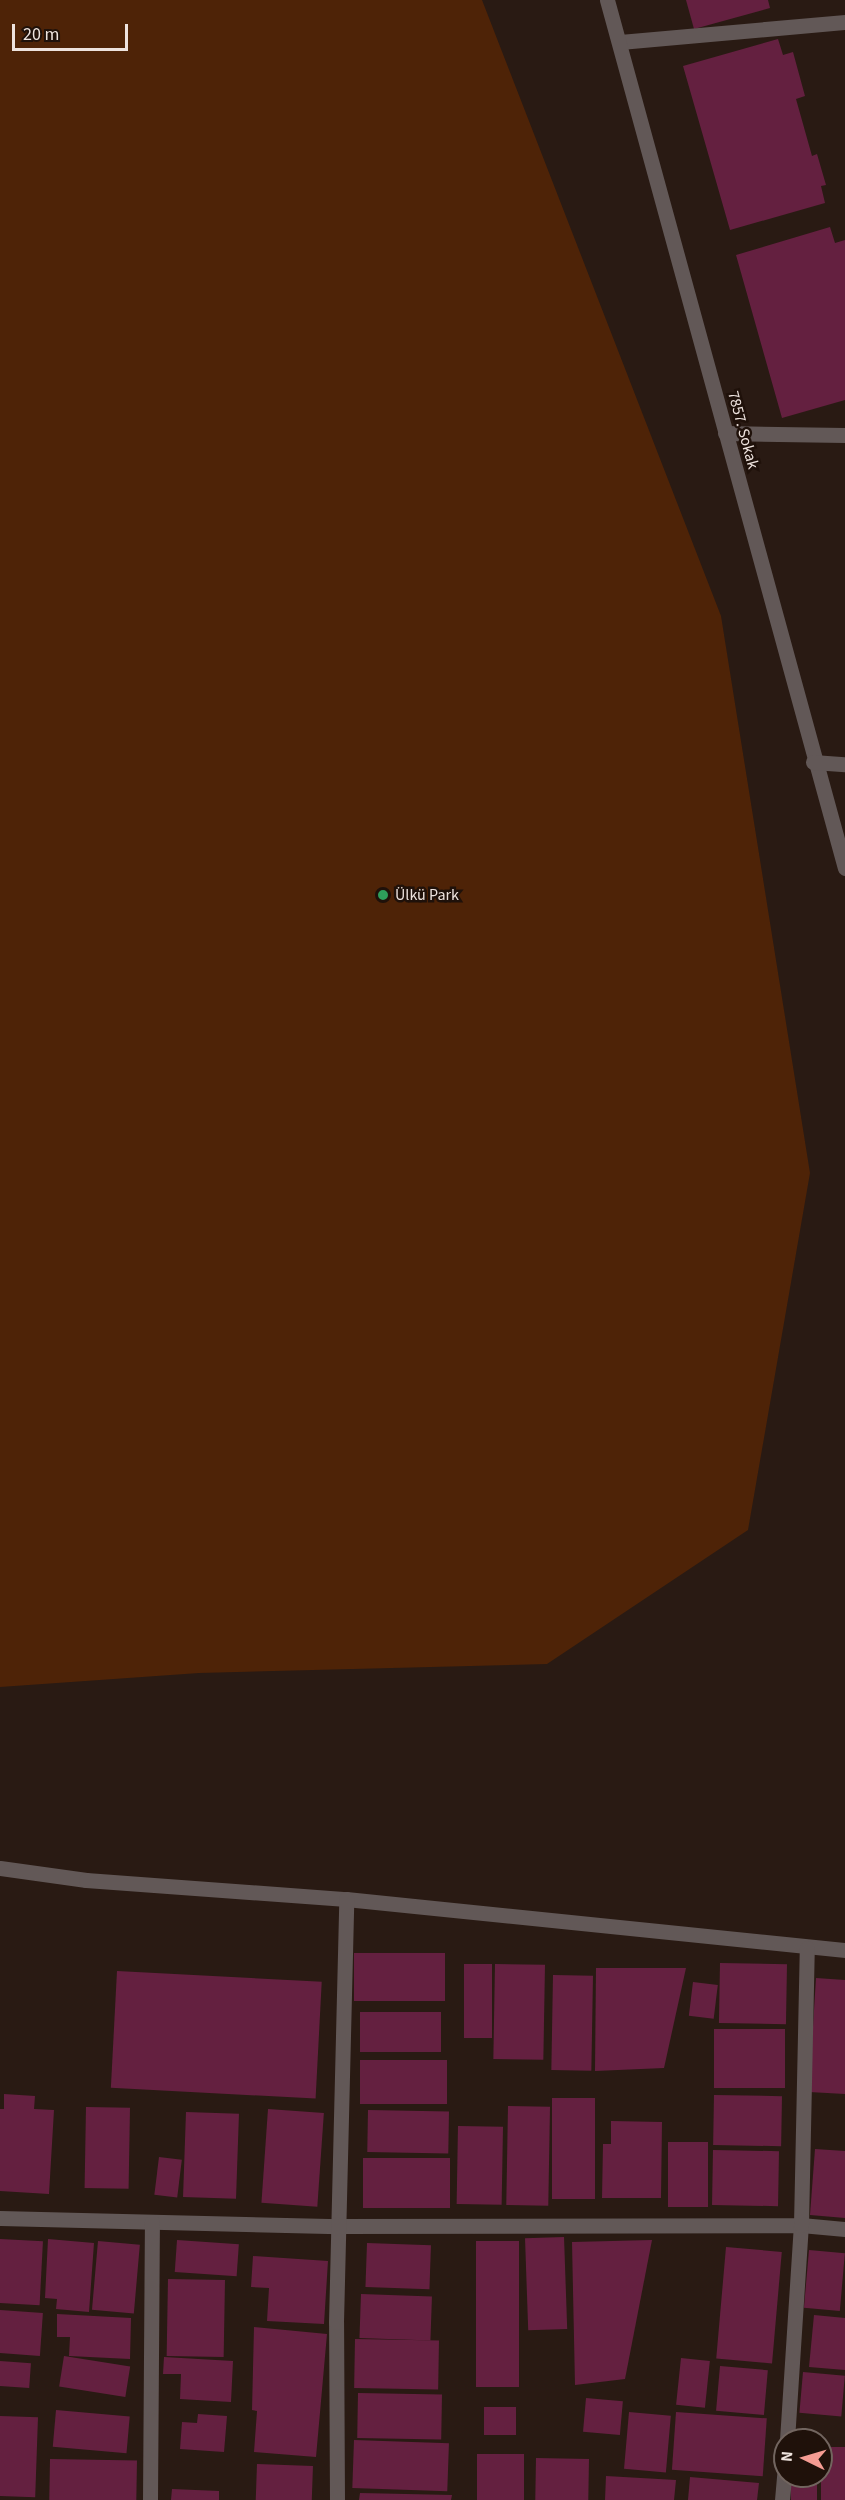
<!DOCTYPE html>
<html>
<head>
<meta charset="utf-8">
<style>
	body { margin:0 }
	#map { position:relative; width:845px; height:2500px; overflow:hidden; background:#291a13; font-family:"Source Sans 3",sans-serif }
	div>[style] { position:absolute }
	.green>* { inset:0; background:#4e2307 }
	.building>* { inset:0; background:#642040; transform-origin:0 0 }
	.minor>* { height:15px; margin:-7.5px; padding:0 7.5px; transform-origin:7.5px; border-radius:7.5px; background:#625857 }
	.tertiary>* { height:15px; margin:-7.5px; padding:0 7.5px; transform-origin:7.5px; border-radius:7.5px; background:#625857 }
	.dots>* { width:16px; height:16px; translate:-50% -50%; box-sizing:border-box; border:3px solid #1f110a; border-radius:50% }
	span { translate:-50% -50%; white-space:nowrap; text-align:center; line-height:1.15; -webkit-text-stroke:5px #1f110a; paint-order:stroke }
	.street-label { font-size:16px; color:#eee3de }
	.poi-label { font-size:16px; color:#eee3de }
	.left { translate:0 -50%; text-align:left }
	.north { position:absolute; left:773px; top:2428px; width:60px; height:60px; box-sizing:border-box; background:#1f110a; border:2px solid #72655f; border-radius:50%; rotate:275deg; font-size:16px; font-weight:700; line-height:24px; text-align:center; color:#eee3de }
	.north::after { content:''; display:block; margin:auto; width:21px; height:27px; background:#f59c93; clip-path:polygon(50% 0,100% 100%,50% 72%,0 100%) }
	.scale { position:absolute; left:12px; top:24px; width:116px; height:27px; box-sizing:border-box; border:3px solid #eee3de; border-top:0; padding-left:8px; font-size:18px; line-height:21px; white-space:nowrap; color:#eee3de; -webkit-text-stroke:4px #1f110a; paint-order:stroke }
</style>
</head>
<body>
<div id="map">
	<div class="green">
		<div style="clip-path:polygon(0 0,482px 0,721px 616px,810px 1173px,748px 1530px,547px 1664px,199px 1673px,0 1687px)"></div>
	</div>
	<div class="building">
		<div style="clip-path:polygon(686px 0,768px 0,770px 8px,694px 29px)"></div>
		<div style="clip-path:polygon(778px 39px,783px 55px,793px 52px,805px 96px,796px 99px,812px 156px,817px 154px,826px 185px,821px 186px,825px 203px,730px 230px,683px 66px)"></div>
		<div style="clip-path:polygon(830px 227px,835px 243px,845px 240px,845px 400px,782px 418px,736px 255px)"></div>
		<div style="left:354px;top:1953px;width:91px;height:48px"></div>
		<div style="left:720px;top:1963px;width:67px;height:60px;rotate:1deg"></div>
		<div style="left:464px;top:1964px;width:28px;height:74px"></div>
		<div style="left:495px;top:1964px;width:50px;height:95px;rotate:1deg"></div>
		<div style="clip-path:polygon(596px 1968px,686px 1968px,664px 2068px,595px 2071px)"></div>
		<div style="left:117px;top:1971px;width:205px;height:117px;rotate:3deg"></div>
		<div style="left:553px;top:1975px;width:40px;height:95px;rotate:1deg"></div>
		<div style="clip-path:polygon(816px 1978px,845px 1980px,845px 2094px,809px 2092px)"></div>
		<div style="left:693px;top:1982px;width:25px;height:34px;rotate:7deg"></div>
		<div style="left:360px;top:2012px;width:81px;height:40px"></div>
		<div style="left:714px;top:2029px;width:71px;height:59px"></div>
		<div style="left:360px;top:2060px;width:87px;height:44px"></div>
		<div style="clip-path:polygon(4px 2094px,35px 2096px,34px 2109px,54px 2110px,49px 2194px,0 2191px,0 2109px,4px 2109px)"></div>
		<div style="left:714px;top:2095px;width:68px;height:50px;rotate:1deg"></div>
		<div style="left:552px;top:2098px;width:43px;height:101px"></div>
		<div style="left:508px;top:2106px;width:42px;height:99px;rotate:1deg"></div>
		<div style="left:86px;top:2107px;width:44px;height:81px;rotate:1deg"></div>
		<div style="left:268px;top:2109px;width:56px;height:94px;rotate:4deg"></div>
		<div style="left:368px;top:2110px;width:81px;height:42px;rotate:1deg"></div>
		<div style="left:186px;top:2112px;width:53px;height:85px;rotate:2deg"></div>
		<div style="clip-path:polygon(611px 2121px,662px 2122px,661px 2198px,602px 2198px,603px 2144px,611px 2144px)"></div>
		<div style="left:458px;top:2126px;width:45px;height:78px;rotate:1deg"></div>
		<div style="left:668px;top:2142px;width:40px;height:65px"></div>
		<div style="clip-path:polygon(815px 2149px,845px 2151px,845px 2218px,810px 2215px)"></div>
		<div style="left:713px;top:2150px;width:66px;height:55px;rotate:1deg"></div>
		<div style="left:159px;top:2157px;width:23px;height:38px;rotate:7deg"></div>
		<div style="left:363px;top:2158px;width:87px;height:50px"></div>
		<div style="left:564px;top:2237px;width:92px;height:39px;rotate:88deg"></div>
		<div style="left:0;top:2239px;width:43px;height:64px;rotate:3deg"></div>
		<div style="clip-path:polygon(48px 2239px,94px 2243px,89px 2312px,56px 2309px,57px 2299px,45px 2298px)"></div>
		<div style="left:177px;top:2240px;width:62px;height:32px;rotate:4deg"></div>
		<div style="clip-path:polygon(652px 2240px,625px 2379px,575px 2385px,572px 2242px)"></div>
		<div style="left:98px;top:2241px;width:42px;height:69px;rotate:5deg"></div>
		<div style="left:476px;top:2241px;width:43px;height:146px"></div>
		<div style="left:367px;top:2243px;width:64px;height:44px;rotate:2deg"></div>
		<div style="left:726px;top:2247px;width:56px;height:112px;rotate:5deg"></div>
		<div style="left:809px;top:2250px;width:36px;height:58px;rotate:5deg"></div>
		<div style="clip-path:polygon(253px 2256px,328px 2261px,324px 2324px,267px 2321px,269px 2288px,251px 2287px)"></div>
		<div style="left:168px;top:2279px;width:57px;height:77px;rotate:1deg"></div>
		<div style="left:361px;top:2294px;width:71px;height:44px;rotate:2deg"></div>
		<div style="left:0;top:2310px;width:43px;height:43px;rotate:4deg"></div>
		<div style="clip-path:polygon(57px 2314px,131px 2318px,130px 2359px,69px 2356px,70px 2337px,57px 2337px)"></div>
		<div style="clip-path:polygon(814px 2315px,845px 2318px,845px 2370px,809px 2367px)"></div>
		<div style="clip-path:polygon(254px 2327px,327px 2334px,316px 2457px,254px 2452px,257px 2411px,252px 2410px)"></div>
		<div style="left:355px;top:2339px;width:84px;height:49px;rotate:1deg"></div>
		<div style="left:64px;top:2356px;width:67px;height:31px;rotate:9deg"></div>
		<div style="clip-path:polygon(164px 2357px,233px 2361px,231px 2402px,180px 2399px,181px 2374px,163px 2374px)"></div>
		<div style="left:681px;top:2358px;width:29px;height:47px;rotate:6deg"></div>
		<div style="left:0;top:2361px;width:31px;height:25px;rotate:4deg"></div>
		<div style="left:720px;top:2366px;width:48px;height:45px;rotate:5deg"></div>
		<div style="left:803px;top:2372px;width:42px;height:41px;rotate:5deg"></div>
		<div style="left:358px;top:2393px;width:84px;height:45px;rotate:1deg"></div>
		<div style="left:586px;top:2398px;width:37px;height:34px;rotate:5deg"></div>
		<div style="left:484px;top:2407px;width:32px;height:28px"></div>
		<div style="left:56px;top:2410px;width:74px;height:37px;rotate:5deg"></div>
		<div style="left:629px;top:2412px;width:42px;height:57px;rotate:5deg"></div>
		<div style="left:676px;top:2412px;width:91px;height:58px;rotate:4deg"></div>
		<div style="clip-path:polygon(198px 2414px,227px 2416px,224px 2452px,180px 2449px,182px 2422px,197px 2423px)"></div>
		<div style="left:0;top:2416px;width:38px;height:80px;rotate:2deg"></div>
		<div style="left:354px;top:2440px;width:95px;height:48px;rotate:2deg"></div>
		<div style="left:821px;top:2447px;width:24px;height:53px"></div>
		<div style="left:477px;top:2454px;width:47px;height:46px"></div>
		<div style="left:536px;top:2458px;width:53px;height:42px;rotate:1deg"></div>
		<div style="left:50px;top:2459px;width:87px;height:41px;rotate:1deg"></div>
		<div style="left:257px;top:2464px;width:56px;height:36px;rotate:2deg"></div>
		<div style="clip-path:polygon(606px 2476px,676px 2480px,674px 2500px,605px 2500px)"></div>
		<div style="left:791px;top:2476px;width:26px;height:24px"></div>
		<div style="clip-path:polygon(690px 2477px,759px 2483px,757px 2500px,688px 2500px)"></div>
		<div style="clip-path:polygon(172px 2489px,219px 2491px,219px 2500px,171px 2500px)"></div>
		<div style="clip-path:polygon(360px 2493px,452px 2495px,451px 2500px,359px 2500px)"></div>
	</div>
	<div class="minor">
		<div style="left:620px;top:42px;width:226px;rotate:-5.1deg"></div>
		<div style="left:725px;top:433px;width:120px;rotate:1deg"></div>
		<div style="left:0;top:1868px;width:87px;rotate:7.9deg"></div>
		<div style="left:86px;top:1880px;width:261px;rotate:4.2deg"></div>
		<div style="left:346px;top:1899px;width:502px;rotate:5.84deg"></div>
		<div style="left:0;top:2218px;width:339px;rotate:1.4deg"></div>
		<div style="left:339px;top:2226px;width:462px;rotate:-0.1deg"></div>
		<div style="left:801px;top:2225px;width:44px;rotate:5.2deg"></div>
		<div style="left:787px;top:2440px;width:215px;rotate:-86.3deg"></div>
		<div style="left:801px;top:2225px;width:277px;rotate:-88.8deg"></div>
		<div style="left:150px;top:2500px;width:278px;rotate:-89.6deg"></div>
		<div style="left:337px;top:2500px;width:178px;rotate:-90.3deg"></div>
		<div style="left:336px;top:2322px;width:423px;rotate:-88.6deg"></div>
		<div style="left:782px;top:2500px;width:38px;rotate:-85deg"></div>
	</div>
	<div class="tertiary">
		<div style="left:607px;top:0;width:900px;rotate:74.67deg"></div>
		<div style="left:813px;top:762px;width:32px;rotate:4deg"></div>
	</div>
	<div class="dots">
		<div style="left:383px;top:895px;background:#2e9e5b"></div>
	</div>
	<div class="street-label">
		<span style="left:743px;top:430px;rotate:75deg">7857. Sokak</span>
	</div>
	<div class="poi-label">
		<span class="left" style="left:395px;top:895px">Ülkü Park</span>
	</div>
	<div class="north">N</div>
	<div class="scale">20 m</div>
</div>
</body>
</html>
